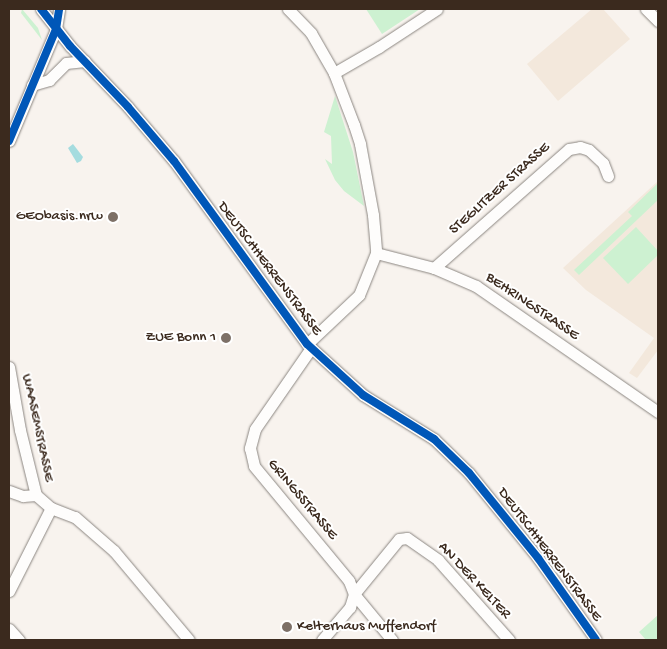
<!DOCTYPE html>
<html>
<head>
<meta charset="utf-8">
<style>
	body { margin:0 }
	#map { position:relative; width:667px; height:649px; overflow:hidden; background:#f8f3ee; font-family:"Gochi Hand",sans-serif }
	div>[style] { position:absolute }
	.built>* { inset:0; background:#f3e8dc }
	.green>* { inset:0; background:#cdf1d1 }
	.water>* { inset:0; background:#a5dcdf }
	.roads { filter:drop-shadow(0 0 1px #8b8681) drop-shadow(0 0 1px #8b8681) }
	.minor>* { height:11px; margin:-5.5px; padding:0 5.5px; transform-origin:5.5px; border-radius:5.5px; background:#fefdfc }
	.cycleway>* { height:8px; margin:-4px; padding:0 4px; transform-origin:4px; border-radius:4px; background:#0057b8 }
	.dots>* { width:14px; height:14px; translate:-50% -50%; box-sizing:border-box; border:2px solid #fff; border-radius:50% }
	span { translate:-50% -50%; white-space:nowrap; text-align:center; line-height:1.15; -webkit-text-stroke:4px #fff; paint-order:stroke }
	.street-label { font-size:15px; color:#3b2a1e }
	.poi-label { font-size:15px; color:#3b2a1e }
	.right { translate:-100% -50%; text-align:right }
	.left { translate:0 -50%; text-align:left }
	.frame { position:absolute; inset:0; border:10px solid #3b2a1e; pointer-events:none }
</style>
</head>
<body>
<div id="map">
	<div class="built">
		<div style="clip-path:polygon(592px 9px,603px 9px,630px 39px,558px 101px,527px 64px)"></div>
		<div style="clip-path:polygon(658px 181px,658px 350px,637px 378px,629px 373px,654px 338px,586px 290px,563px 268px)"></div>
	</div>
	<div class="green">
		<div style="clip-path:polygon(22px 9px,38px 28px,42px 40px,21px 13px)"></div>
		<div style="clip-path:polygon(366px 9px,420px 9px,382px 34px)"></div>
		<div style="clip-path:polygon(335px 96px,353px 152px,364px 206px,344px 191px,335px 180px,325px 159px,332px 164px,331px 136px,324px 132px)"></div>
		<div style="clip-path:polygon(658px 183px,658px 200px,579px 275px,574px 270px,632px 216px,628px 212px)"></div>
		<div style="clip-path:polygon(636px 227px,658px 251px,658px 255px,628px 284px,603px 258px)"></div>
		<div style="clip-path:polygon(658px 615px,658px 640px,646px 640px,639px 632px)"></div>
	</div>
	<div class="water">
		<div style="clip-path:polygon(73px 144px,83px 157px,81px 161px,77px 163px,68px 148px)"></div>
	</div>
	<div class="roads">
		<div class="minor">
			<div style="left:41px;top:9px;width:47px;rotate:51.9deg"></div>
			<div style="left:70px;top:46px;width:84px;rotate:46.4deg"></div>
			<div style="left:128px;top:107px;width:71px;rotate:49.6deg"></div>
			<div style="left:174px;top:161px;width:226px;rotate:54deg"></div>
			<div style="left:307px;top:344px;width:76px;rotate:42.3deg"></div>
			<div style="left:363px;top:395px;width:84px;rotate:31.8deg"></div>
			<div style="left:434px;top:439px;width:49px;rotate:44.2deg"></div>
			<div style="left:469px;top:473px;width:109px;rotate:50.9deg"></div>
			<div style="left:538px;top:558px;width:100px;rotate:54.7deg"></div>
			<div style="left:288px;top:9px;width:33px;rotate:46deg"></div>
			<div style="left:311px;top:33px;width:46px;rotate:60.1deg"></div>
			<div style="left:334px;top:73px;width:56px;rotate:69deg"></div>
			<div style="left:354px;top:125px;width:20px;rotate:72deg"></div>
			<div style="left:360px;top:144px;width:72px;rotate:79.6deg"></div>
			<div style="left:373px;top:215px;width:38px;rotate:85deg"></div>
			<div style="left:376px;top:253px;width:45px;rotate:112deg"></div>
			<div style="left:359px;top:295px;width:71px;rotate:136.7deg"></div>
			<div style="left:646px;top:9px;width:17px;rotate:45deg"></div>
			<div style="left:334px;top:73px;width:52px;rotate:-30deg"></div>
			<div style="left:379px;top:47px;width:69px;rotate:-33.2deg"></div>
			<div style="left:32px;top:85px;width:18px;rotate:-16deg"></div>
			<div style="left:49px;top:80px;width:24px;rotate:-45deg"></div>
			<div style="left:66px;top:63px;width:19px;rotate:-6deg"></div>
			<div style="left:9px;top:141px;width:121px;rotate:-67.2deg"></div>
			<div style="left:56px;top:29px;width:20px;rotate:-81deg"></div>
			<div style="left:376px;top:253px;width:60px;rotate:14.5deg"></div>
			<div style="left:434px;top:268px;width:46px;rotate:23.2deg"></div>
			<div style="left:476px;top:286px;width:221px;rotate:34.7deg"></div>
			<div style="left:434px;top:268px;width:180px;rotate:-41.4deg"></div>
			<div style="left:569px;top:149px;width:11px;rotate:-10deg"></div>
			<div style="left:580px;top:147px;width:9px;rotate:18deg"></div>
			<div style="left:589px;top:150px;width:19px;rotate:43deg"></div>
			<div style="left:603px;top:163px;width:14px;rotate:69deg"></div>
			<div style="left:311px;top:348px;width:98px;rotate:124.7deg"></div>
			<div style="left:255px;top:429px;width:20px;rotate:105deg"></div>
			<div style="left:250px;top:448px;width:18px;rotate:77deg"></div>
			<div style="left:254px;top:466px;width:149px;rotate:50.4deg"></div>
			<div style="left:349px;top:581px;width:14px;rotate:69deg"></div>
			<div style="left:354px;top:594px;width:14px;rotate:107deg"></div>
			<div style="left:350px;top:607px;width:43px;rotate:130.3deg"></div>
			<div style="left:9px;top:367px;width:64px;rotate:80.1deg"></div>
			<div style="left:20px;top:430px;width:67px;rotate:76.2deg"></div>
			<div style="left:9px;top:491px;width:15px;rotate:20deg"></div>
			<div style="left:23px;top:496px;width:13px;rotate:-4deg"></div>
			<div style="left:36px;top:495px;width:20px;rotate:41deg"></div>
			<div style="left:51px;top:508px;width:26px;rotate:21deg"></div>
			<div style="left:75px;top:517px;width:52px;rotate:41.1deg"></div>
			<div style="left:114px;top:551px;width:116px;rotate:49.9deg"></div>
			<div style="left:9px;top:591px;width:93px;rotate:-63.2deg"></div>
			<div style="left:354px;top:594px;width:71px;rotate:-50.7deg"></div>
			<div style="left:399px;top:539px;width:8px;rotate:-7deg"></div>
			<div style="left:407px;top:538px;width:38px;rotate:35deg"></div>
			<div style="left:438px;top:560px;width:107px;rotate:48.4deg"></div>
			<div style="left:354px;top:594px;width:60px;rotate:50.4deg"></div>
			<div style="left:9px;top:629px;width:15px;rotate:48deg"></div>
		</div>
	</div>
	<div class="cycleway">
		<div style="left:41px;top:9px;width:47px;rotate:51.9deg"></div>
		<div style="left:70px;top:46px;width:84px;rotate:46.4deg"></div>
		<div style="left:128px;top:107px;width:71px;rotate:49.6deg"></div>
		<div style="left:174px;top:161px;width:226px;rotate:54deg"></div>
		<div style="left:307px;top:344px;width:76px;rotate:42.3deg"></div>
		<div style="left:363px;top:395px;width:84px;rotate:31.8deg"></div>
		<div style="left:434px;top:439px;width:49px;rotate:44.2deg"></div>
		<div style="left:469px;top:473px;width:109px;rotate:50.9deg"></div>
		<div style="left:538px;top:558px;width:100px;rotate:54.7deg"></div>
		<div style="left:9px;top:141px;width:121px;rotate:-67.2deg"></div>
		<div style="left:56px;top:29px;width:20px;rotate:-81deg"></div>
	</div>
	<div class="dots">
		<div style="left:113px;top:217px;background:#7d7067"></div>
		<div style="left:226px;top:338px;background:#7d7067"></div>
		<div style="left:287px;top:627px;background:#7d7067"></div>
	</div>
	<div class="street-label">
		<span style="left:500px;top:189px;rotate:-42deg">STEGLITZER STRASSE</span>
		<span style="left:269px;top:269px;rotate:53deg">DEUTSCHHERRENSTRASSE</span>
		<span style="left:532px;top:307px;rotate:34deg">BEHRINGSTRASSE</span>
		<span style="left:37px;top:428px;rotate:78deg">WAASEMSTRASSE</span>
		<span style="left:302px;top:500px;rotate:50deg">GRINGSSTRASSE</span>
		<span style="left:549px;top:555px;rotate:53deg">DEUTSCHHERRENSTRASSE</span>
		<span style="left:474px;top:581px;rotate:47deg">AN DER KELTER</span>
	</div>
	<div class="poi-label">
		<span class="right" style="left:103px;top:217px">GEObasis.nrw</span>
		<span class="right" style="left:216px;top:338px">ZUE Bonn 1</span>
		<span class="left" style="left:297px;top:627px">Kelterhaus Muffendorf</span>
	</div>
	<div class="frame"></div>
</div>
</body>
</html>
